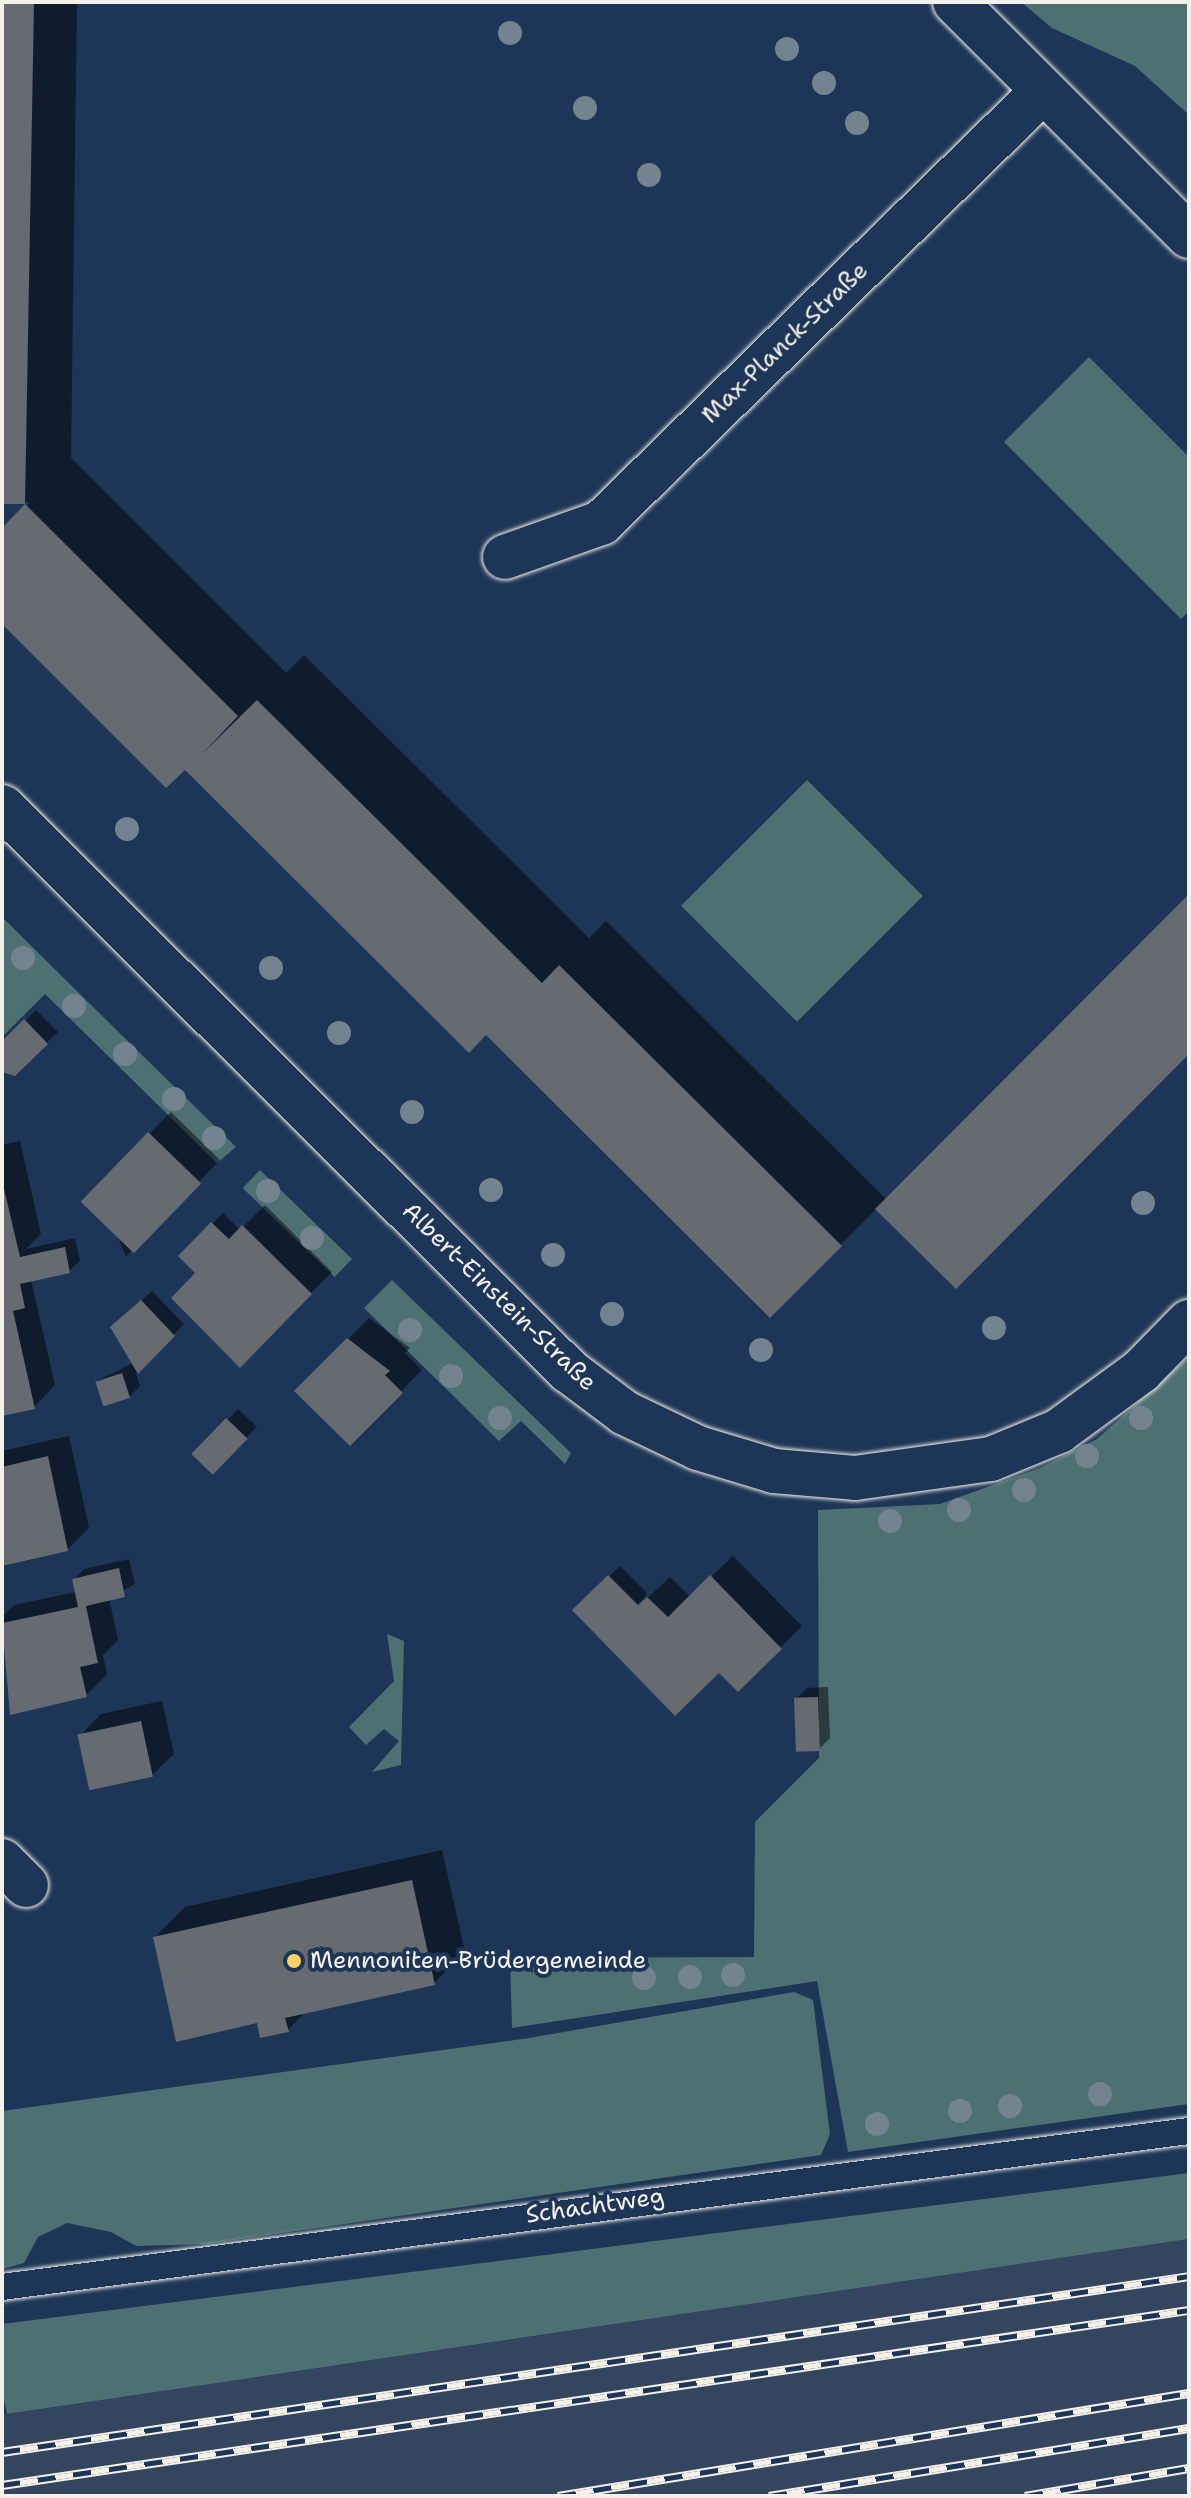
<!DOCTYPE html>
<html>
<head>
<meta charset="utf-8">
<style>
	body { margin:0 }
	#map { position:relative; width:1191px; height:2498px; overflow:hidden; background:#1d3557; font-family:"Shantell Sans",sans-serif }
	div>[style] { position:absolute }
	.built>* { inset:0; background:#33455f }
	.green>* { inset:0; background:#4d7072; transform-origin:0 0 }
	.shadow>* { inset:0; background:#0007; transform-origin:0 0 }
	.building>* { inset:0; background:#666b71; transform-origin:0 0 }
	.roads { filter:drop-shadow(0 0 2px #f4f1e8) drop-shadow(0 0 2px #f4f1e8) }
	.service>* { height:26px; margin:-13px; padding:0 13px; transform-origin:13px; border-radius:13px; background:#1d3557 }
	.minor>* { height:44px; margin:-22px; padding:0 22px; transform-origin:22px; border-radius:22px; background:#1d3557 }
	.rail>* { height:9px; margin-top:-4.5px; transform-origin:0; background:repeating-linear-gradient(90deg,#1d3557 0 18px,#f4f1e8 0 36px); box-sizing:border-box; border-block:2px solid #f4f1e8 }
	.trees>* { width:24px; height:24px; margin:-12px; border-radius:50%; background:#738490 }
	.dots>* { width:22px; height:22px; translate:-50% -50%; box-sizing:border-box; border:4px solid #1d3557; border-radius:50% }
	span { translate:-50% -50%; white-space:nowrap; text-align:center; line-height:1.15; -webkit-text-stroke:8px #1d3557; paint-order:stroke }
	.street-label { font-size:24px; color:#f4f1e8 }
	.poi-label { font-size:24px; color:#f4f1e8 }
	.left { translate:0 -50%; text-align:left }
	.frame { position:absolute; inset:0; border:4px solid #f4f1e8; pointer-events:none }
</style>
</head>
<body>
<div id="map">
	<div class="built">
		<div style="clip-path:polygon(1189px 2239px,1189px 2496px,2px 2496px,2px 2415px)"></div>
	</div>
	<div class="green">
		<div style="clip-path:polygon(1021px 2px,1189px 2px,1189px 115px,1135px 66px,1052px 28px)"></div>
		<div style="clip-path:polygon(1089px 357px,1189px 457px,1189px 611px,1181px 619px,1004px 442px)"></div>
		<div style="left:807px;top:780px;width:164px;height:178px;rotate:45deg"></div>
		<div style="clip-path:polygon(2px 917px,87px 1001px,236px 1147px,217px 1163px,45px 994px,2px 1037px)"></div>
		<div style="left:260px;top:1170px;width:128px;height:25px;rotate:44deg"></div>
		<div style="clip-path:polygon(392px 1280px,571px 1453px,565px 1464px,521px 1421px,499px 1441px,364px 1308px)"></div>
		<div style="clip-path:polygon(1189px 1357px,1189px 2104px,848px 2152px,817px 1981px,512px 2028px,510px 1958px,754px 1957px,755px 1822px,819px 1758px,818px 1510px,940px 1504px,1040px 1468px,1097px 1439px)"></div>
		<div style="clip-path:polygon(387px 1634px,404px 1641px,401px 1765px,372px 1772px,399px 1741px,384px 1729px,366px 1745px,349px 1727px,394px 1681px)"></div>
		<div style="clip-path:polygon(794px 1992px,813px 2000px,830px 2134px,821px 2155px,206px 2244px,136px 2246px,111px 2232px,67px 2223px,38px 2237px,24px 2263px,2px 2269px,2px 2111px,529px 2038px)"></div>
		<div style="clip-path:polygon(1189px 2173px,1189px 2239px,7px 2414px,2px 2390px,2px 2324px)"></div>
	</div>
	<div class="shadow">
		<div style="clip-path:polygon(2px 2px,77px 2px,71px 458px,286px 673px,304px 655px,589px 938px,606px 921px,887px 1200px,1189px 896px,1189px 1052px,877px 1208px,770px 1315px,486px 1033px,185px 767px,2px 621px,2px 531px,30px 502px,2px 502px)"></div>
		<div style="clip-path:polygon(36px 1010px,58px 1032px,15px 1073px,2px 1069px,2px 1044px)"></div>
		<div style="clip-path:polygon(171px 1112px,220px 1160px,126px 1257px,97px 1187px)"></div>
		<div style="clip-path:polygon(20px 1141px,41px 1234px,26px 1249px,75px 1238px,80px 1261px,69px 1271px,31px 1280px,55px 1385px,34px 1407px,2px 1414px,2px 1145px)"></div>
		<div style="clip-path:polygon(265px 1205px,332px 1272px,240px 1365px,212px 1224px,223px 1213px,240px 1230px)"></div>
		<div style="clip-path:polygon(152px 1291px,184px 1324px,136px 1374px,140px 1386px,129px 1397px,97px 1381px,133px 1363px,123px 1317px)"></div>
		<div style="clip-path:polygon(369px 1318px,410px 1348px,405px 1353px,422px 1370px,350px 1444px,297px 1391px)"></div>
		<div style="left:238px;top:1409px;width:26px;height:63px;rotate:43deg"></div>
		<div style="clip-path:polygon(69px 1436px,89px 1528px,67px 1550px,2px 1564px,2px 1451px)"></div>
		<div style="clip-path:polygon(733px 1556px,802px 1626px,738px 1690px,719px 1670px,574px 1610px,620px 1566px,647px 1593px,638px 1607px,670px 1577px,690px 1597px)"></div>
		<div style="clip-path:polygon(129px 1559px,135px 1584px,109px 1598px,118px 1640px,103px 1655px,107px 1674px,86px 1695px,11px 1712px,2px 1617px,14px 1605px,76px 1592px,74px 1580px,84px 1569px)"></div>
		<div style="clip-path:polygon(828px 1687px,830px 1738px,819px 1749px,796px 1699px,807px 1688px)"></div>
		<div style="clip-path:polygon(162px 1701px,174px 1754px,152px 1775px,80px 1736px,101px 1714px)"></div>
		<div style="clip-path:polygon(442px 1850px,465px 1952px,434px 1983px,306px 2011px,288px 2030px,258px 2021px,155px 1937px,185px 1907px)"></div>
	</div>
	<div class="building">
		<div style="clip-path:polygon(2px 2px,34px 2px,25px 504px,2px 504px)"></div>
		<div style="clip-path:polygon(25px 504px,238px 716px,202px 754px,257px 700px,542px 983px,559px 965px,842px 1246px,770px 1318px,486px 1035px,469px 1053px,185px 770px,166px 788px,2px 624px,2px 528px)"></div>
		<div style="clip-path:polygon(1189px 894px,1189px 1054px,956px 1289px,875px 1209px)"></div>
		<div style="clip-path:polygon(24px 1019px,48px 1044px,15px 1076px,2px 1072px,2px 1041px)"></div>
		<div style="left:148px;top:1132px;width:74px;height:97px;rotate:44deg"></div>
		<div style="clip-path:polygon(2px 1180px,20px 1257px,65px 1247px,70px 1273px,20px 1284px,25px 1308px,13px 1311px,35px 1409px,2px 1416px)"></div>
		<div style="clip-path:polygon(211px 1222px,229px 1239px,242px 1225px,312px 1294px,240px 1368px,171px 1298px,195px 1273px,178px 1256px)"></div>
		<div style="clip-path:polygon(141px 1300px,175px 1336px,138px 1374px,110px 1327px)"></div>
		<div style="clip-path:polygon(347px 1338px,390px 1371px,385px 1375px,403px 1393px,350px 1446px,294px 1391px)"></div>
		<div style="left:122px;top:1373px;width:26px;height:28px;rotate:72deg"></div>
		<div style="left:226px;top:1418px;width:30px;height:50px;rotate:44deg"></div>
		<div style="clip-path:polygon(48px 1456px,68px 1551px,2px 1566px,2px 1467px)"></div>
		<div style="clip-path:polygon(119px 1568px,125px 1597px,86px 1606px,98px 1663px,80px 1667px,87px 1697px,10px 1715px,2px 1623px,78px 1607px,72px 1579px)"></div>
		<div style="clip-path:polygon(608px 1575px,638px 1605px,647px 1597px,668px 1617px,710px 1575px,782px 1649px,738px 1692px,719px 1673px,675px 1716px,572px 1610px)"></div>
		<div style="left:818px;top:1697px;width:54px;height:24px;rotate:88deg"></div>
		<div style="left:141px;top:1721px;width:57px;height:65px;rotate:78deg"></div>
		<div style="clip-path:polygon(412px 1880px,435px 1985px,285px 2018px,289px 2032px,260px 2038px,257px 2023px,176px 2042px,153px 1937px)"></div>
	</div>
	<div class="roads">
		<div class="service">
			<div style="left:2px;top:2287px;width:1197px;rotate:-7.49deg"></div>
		</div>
		<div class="minor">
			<div style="left:955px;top:2px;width:331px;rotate:45deg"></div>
			<div style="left:505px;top:557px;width:102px;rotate:-19.5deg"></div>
			<div style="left:601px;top:523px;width:618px;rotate:-44.34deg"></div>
			<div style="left:2px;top:807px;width:800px;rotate:44.85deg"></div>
			<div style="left:569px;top:1371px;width:70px;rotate:36.9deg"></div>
			<div style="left:625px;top:1413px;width:81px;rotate:25.6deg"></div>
			<div style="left:698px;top:1448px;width:79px;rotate:16.8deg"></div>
			<div style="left:774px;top:1471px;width:81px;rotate:4.9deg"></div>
			<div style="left:855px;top:1478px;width:137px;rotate:-8deg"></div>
			<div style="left:991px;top:1459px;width:74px;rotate:-22.4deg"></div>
			<div style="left:1059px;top:1431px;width:102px;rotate:-36.2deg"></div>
			<div style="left:1141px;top:1371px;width:69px;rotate:-45.6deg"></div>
			<div style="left:2px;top:1861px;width:34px;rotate:45deg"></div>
		</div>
	</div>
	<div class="rail">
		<div style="left:2px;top:2452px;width:1200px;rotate:-8.43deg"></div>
		<div style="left:2px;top:2485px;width:1200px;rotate:-8.39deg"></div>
		<div style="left:558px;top:2496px;width:639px;rotate:-9.27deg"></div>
		<div style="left:769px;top:2496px;width:425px;rotate:-9.2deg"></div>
		<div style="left:1025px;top:2496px;width:166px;rotate:-9.7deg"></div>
	</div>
	<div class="trees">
		<div style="left:510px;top:33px"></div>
		<div style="left:787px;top:49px"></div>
		<div style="left:824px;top:83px"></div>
		<div style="left:585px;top:108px"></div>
		<div style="left:857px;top:123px"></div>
		<div style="left:649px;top:175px"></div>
		<div style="left:127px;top:829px"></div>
		<div style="left:23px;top:958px"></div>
		<div style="left:271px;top:968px"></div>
		<div style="left:74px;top:1006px"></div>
		<div style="left:339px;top:1033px"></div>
		<div style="left:125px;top:1054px"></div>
		<div style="left:174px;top:1099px"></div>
		<div style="left:412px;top:1112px"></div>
		<div style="left:214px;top:1138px"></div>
		<div style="left:491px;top:1190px"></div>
		<div style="left:268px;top:1191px"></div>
		<div style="left:1143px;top:1203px"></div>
		<div style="left:312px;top:1238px"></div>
		<div style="left:553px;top:1255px"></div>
		<div style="left:612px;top:1314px"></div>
		<div style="left:994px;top:1328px"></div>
		<div style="left:410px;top:1330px"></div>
		<div style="left:761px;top:1350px"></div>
		<div style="left:451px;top:1376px"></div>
		<div style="left:500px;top:1418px"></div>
		<div style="left:1141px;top:1418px"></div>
		<div style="left:1087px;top:1456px"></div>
		<div style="left:1024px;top:1490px"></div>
		<div style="left:959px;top:1510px"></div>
		<div style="left:890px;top:1521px"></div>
		<div style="left:733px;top:1975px"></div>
		<div style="left:690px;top:1977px"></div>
		<div style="left:644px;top:1978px"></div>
		<div style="left:1100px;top:2094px"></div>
		<div style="left:1010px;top:2106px"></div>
		<div style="left:960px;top:2111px"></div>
		<div style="left:877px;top:2124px"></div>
	</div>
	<div class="dots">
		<div style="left:294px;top:1961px;background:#ffd166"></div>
	</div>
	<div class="street-label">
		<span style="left:785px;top:343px;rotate:-44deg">Max-Planck-Straße</span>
		<span style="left:499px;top:1297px;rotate:44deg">Albert-Einstein-Straße</span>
		<span style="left:595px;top:2206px;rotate:-8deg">Schachtweg</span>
	</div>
	<div class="poi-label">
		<span class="left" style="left:310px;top:1961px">Mennoniten-Brüdergemeinde</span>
	</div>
	<div class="frame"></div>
</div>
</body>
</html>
